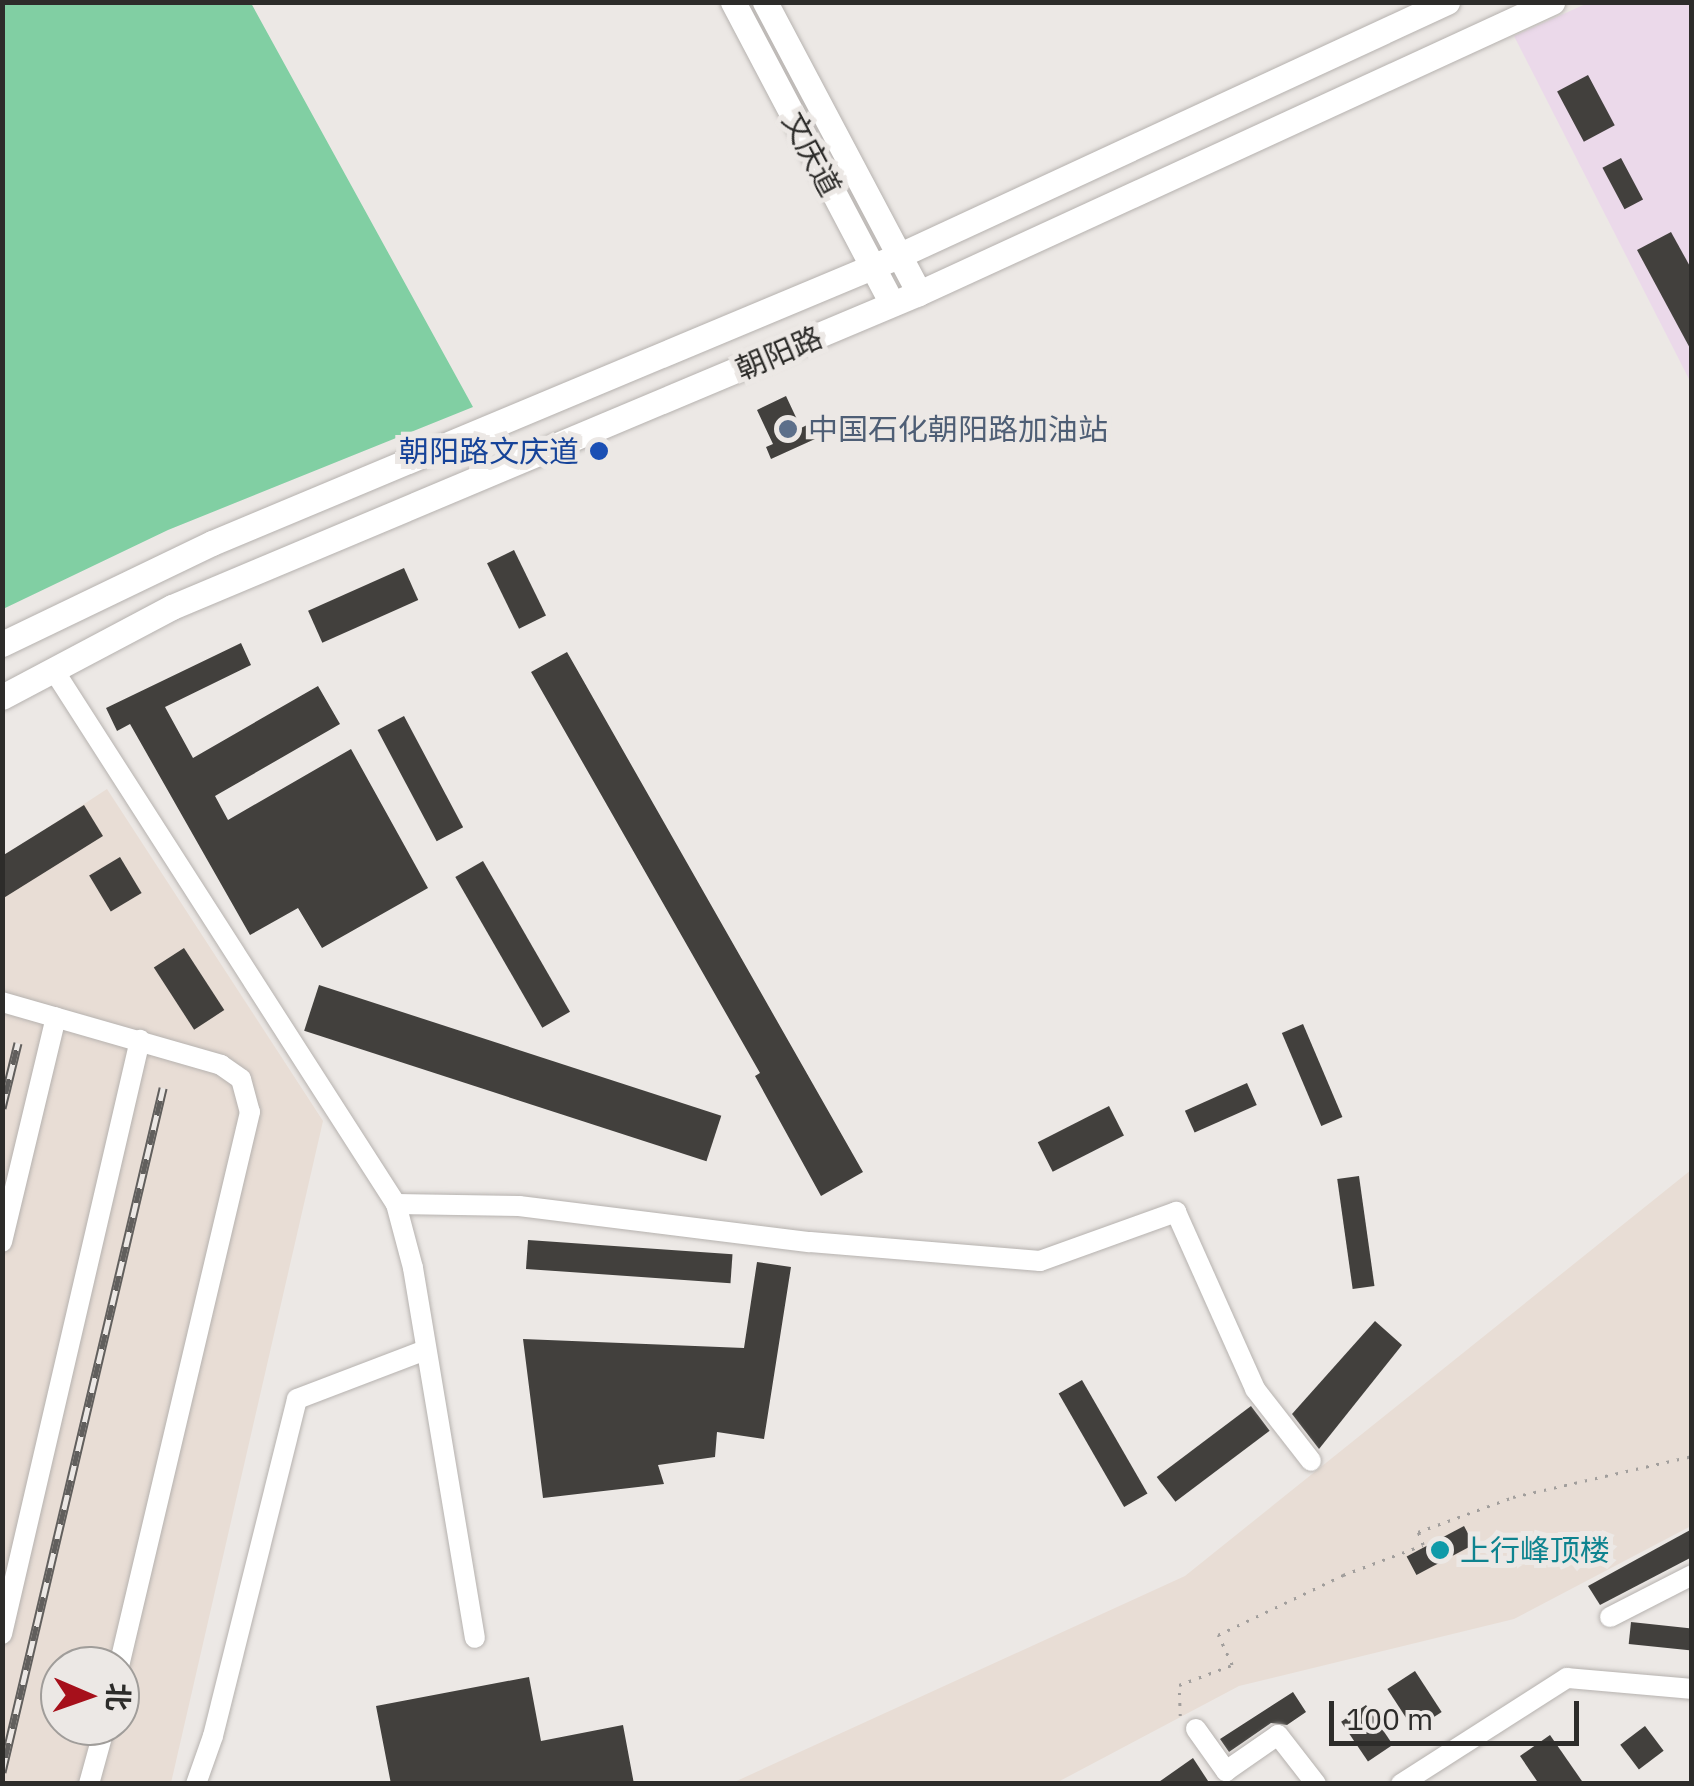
<!DOCTYPE html>
<html>
<head>
<meta charset="utf-8">
<style>
	body { margin:0 }
	#map { position:relative; width:1694px; height:1786px; overflow:hidden; background:#ece8e5; font-family:"IBM Plex Sans","Noto Sans SC",sans-serif }
	div>[style] { position:absolute }
	.built>* { inset:0; background:#e8ddd5 }
	.industrial>* { inset:0; background:#ebd9ea }
	.forest>* { inset:0; background:#81cfa3 }
	.building>* { inset:0; background:#42403d; transform-origin:0 0 }
	.path>* { height:2.5px; margin-top:-1.25px; transform-origin:0; background:repeating-linear-gradient(90deg,#a19e9c 0 2.5px,transparent 0 10.5px) }
	.roads { filter:drop-shadow(0 0 2px #b6b2af) drop-shadow(0 0 2px #b6b2af) }
	.minor>* { height:20px; margin:-10px; padding:0 10px; transform-origin:10px; border-radius:10px; background:#fff }
	.major>* { height:25px; margin:-12.5px; padding:0 12.5px; transform-origin:12.5px; border-radius:12.5px; background:#fff }
	.rail>* { height:9px; margin-top:-4.5px; transform-origin:0; background:repeating-linear-gradient(90deg,#ece8e5 0 15px,#615f5d 0 30px); box-sizing:border-box; border-block:2px solid #615f5d }
	.dots>* { width:28px; height:28px; translate:-50% -50%; box-sizing:border-box; border:5px solid #ece8e5; border-radius:50% }
	span { translate:-50% -50%; white-space:nowrap; text-align:center; line-height:1.15; -webkit-text-stroke:10px #ece8e5; paint-order:stroke }
	.street-label { font-size:30px; color:#2d2c2a }
	.service-label { font-size:30px; color:#4e5e75 }
	.left { translate:0 -50%; text-align:left }
	.transit-label { font-size:30px; color:#164399 }
	.right { translate:-100% -50%; text-align:right }
	.culture-label { font-size:30px; color:#0d838f }
	.frame { position:absolute; inset:0; border:5px solid #2d2c2a; pointer-events:none }
	.north { position:absolute; left:40px; top:1646px; width:100px; height:100px; box-sizing:border-box; background:#ece8e5; border:2px solid #a09d9a; border-radius:50%; rotate:92deg; font-size:28px; font-weight:700; line-height:40px; text-align:center; color:#2d2c2a }
	.north::after { content:''; display:block; margin:auto; width:35px; height:45px; background:#a6101b; clip-path:polygon(50% 0,100% 100%,50% 72%,0 100%) }
	.scale { position:absolute; left:1329px; top:1701px; width:250px; height:45px; box-sizing:border-box; border:5px solid #2d2c2a; border-top:0; padding-left:12px; font-size:30px; line-height:35px; white-space:nowrap; color:#2d2c2a; -webkit-text-stroke:8px #ece8e5; paint-order:stroke }
</style>
</head>
<body>
<div id="map">
	<div class="built">
		<div style="clip-path:polygon(evenodd,107px 789px,323px 1121px,171px 1783px,3px 1784px,3px 857px,107px 789px,60px 1666px,120px 1666px,120px 1726px,60px 1726px,60px 1666px)"></div>
		<div style="clip-path:polygon(1691px 1170px,1691px 1526px,1514px 1619px,1239px 1686px,1056px 1783px,730px 1784px,1185px 1576px)"></div>
	</div>
	<div class="industrial">
		<div style="clip-path:polygon(1588px 3px,1691px 3px,1691px 383px,1514px 36px)"></div>
	</div>
	<div class="forest">
		<div style="clip-path:polygon(3px 2px,251px 3px,473px 407px,168px 530px,3px 609px)"></div>
	</div>
	<div class="building">
		<div style="left:1588px;top:75px;width:57px;height:35px;rotate:62deg"></div>
		<div style="left:1621px;top:158px;width:47px;height:21px;rotate:62deg"></div>
		<div style="clip-path:polygon(1671px 232px,1692px 270px,1692px 352px,1637px 250px)"></div>
		<div style="clip-path:polygon(786px 396px,801px 428px,809px 424px,815px 439px,771px 459px,766px 447px,773px 444px,757px 410px)"></div>
		<div style="left:514px;top:550px;width:73px;height:30px;rotate:64deg"></div>
		<div style="left:404px;top:568px;width:35px;height:105px;rotate:66deg"></div>
		<div style="clip-path:polygon(241px 643px,251px 665px,165px 707px,193px 758px,318px 686px,340px 724px,215px 796px,228px 820px,351px 749px,428px 888px,322px 948px,298px 908px,250px 935px,130px 724px,117px 731px,106px 708px)"></div>
		<div style="clip-path:polygon(567px 652px,863px 1172px,821px 1196px,755px 1076px,760px 1073px,531px 672px)"></div>
		<div style="left:404px;top:716px;width:126px;height:30px;rotate:62deg"></div>
		<div style="clip-path:polygon(84px 805px,103px 836px,2px 899px,2px 856px)"></div>
		<div style="left:120px;top:857px;width:42px;height:36px;rotate:59deg"></div>
		<div style="left:483px;top:861px;width:174px;height:32px;rotate:60deg"></div>
		<div style="left:184px;top:948px;width:74px;height:36px;rotate:57deg"></div>
		<div style="left:319px;top:985px;width:423px;height:48px;rotate:18deg"></div>
		<div style="left:1303px;top:1024px;width:101px;height:23px;rotate:67deg"></div>
		<div style="left:1247px;top:1083px;width:24px;height:68px;rotate:66deg"></div>
		<div style="left:1109px;top:1106px;width:33px;height:80px;rotate:63deg"></div>
		<div style="left:1359px;top:1176px;width:111px;height:22px;rotate:82deg"></div>
		<div style="left:528px;top:1240px;width:205px;height:29px;rotate:4deg"></div>
		<div style="clip-path:polygon(757px 1262px,791px 1267px,764px 1439px,717px 1432px,715px 1457px,658px 1465px,664px 1484px,543px 1498px,523px 1339px,744px 1348px)"></div>
		<div style="clip-path:polygon(1375px 1321px,1402px 1345px,1319px 1449px,1292px 1414px)"></div>
		<div style="left:1082px;top:1380px;width:131px;height:27px;rotate:60deg"></div>
		<div style="left:1251px;top:1406px;width:31px;height:118px;rotate:53deg"></div>
		<div style="left:1464px;top:1526px;width:21px;height:65px;rotate:62deg"></div>
		<div style="clip-path:polygon(1692px 1529px,1692px 1557px,1600px 1605px,1588px 1586px)"></div>
		<div style="left:1631px;top:1622px;width:61px;height:22px;rotate:6deg"></div>
		<div style="left:1415px;top:1671px;width:49px;height:33px;rotate:57deg"></div>
		<div style="clip-path:polygon(529px 1677px,541px 1741px,623px 1725px,634px 1784px,391px 1784px,376px 1706px)"></div>
		<div style="clip-path:polygon(1293px 1692px,1306px 1712px,1287px 1725px,1271px 1723px,1229px 1752px,1220px 1739px)"></div>
		<div style="left:1366px;top:1705px;width:48px;height:30px;rotate:56deg"></div>
		<div style="left:1645px;top:1726px;width:31px;height:31px;rotate:53deg"></div>
		<div style="clip-path:polygon(1550px 1735px,1584px 1784px,1539px 1784px,1520px 1756px)"></div>
		<div style="clip-path:polygon(1193px 1758px,1210px 1784px,1156px 1784px)"></div>
	</div>
	<div class="path">
		<div style="left:1180px;top:1716px;width:31px;rotate:-92deg"></div>
		<div style="left:1179px;top:1685px;width:57px;rotate:-20.7deg"></div>
		<div style="left:1232px;top:1665px;width:33px;rotate:-115deg"></div>
		<div style="left:1218px;top:1635px;width:139px;rotate:-25.6deg"></div>
		<div style="left:1343px;top:1575px;width:85px;rotate:-20.6deg"></div>
		<div style="left:1423px;top:1545px;width:14px;rotate:-111deg"></div>
		<div style="left:1418px;top:1532px;width:101px;rotate:-20.2deg"></div>
		<div style="left:1513px;top:1497px;width:184px;rotate:-12.9deg"></div>
	</div>
	<div class="roads">
		<div class="minor">
			<div style="left:53px;top:669px;width:636px;rotate:57.34deg"></div>
			<div style="left:396px;top:1204px;width:66px;rotate:75.1deg"></div>
			<div style="left:413px;top:1268px;width:375px;rotate:80.5deg"></div>
			<div style="left:2px;top:1002px;width:228px;rotate:16deg"></div>
			<div style="left:221px;top:1065px;width:24px;rotate:35deg"></div>
			<div style="left:241px;top:1079px;width:34px;rotate:75deg"></div>
			<div style="left:250px;top:1112px;width:569px;rotate:103.3deg"></div>
			<div style="left:396px;top:1204px;width:123px;rotate:0.9deg"></div>
			<div style="left:519px;top:1206px;width:293px;rotate:7.1deg"></div>
			<div style="left:810px;top:1242px;width:231px;rotate:4.7deg"></div>
			<div style="left:1040px;top:1261px;width:145px;rotate:-19.8deg"></div>
			<div style="left:1176px;top:1212px;width:194px;rotate:65.9deg"></div>
			<div style="left:1255px;top:1389px;width:91px;rotate:52.1deg"></div>
			<div style="left:2px;top:1242px;width:231px;rotate:-76.5deg"></div>
			<div style="left:1610px;top:1617px;width:92px;rotate:-27.1deg"></div>
			<div style="left:2px;top:1634px;width:610px;rotate:-76.92deg"></div>
			<div style="left:1196px;top:1729px;width:52px;rotate:54.5deg"></div>
			<div style="left:1226px;top:1771px;width:63px;rotate:-34.7deg"></div>
			<div style="left:1278px;top:1735px;width:62px;rotate:52.2deg"></div>
			<div style="left:89px;top:1784px;width:60px;rotate:-74.6deg"></div>
			<div style="left:196px;top:1784px;width:51px;rotate:-70.5deg"></div>
			<div style="left:213px;top:1736px;width:347px;rotate:-76deg"></div>
			<div style="left:297px;top:1399px;width:137px;rotate:-20.9deg"></div>
			<div style="left:1401px;top:1784px;width:197px;rotate:-32.6deg"></div>
			<div style="left:1567px;top:1678px;width:125px;rotate:5deg"></div>
		</div>
		<div class="major">
			<div style="left:733px;top:2px;width:341px;rotate:62.2deg"></div>
			<div style="left:765px;top:2px;width:329px;rotate:62.1deg"></div>
			<div style="left:2px;top:644px;width:233px;rotate:-25.7deg"></div>
			<div style="left:212px;top:543px;width:744px;rotate:-22.7deg"></div>
			<div style="left:898px;top:256px;width:605px;rotate:-24.83deg"></div>
			<div style="left:2px;top:697px;width:192px;rotate:-27.9deg"></div>
			<div style="left:172px;top:607px;width:810px;rotate:-22.8deg"></div>
			<div style="left:919px;top:293px;width:697px;rotate:-24.69deg"></div>
		</div>
	</div>
	<div class="rail">
		<div style="left:2px;top:1108px;width:67px;rotate:-76.2deg"></div>
		<div style="left:2px;top:1772px;width:703px;rotate:-76.75deg"></div>
	</div>
	<div class="dots">
		<div style="left:788px;top:429px;background:#5c6f8a"></div>
		<div style="left:599px;top:451px;background:#1a4fb4"></div>
		<div style="left:1440px;top:1550px;background:#0f9aa8"></div>
	</div>
	<div class="street-label">
		<span style="left:812px;top:154px;rotate:62deg">文庆道</span>
		<span style="left:779px;top:353px;rotate:-23deg">朝阳路</span>
	</div>
	<div class="service-label">
		<span class="left" style="left:808px;top:429px">中国石化朝阳路加油站</span>
	</div>
	<div class="transit-label">
		<span class="right" style="left:579px;top:451px">朝阳路文庆道</span>
	</div>
	<div class="culture-label">
		<span class="left" style="left:1460px;top:1550px">上行峰顶楼</span>
	</div>
	<div class="frame"></div>
	<div class="north">北</div>
	<div class="scale">100 m</div>
</div>
</body>
</html>
